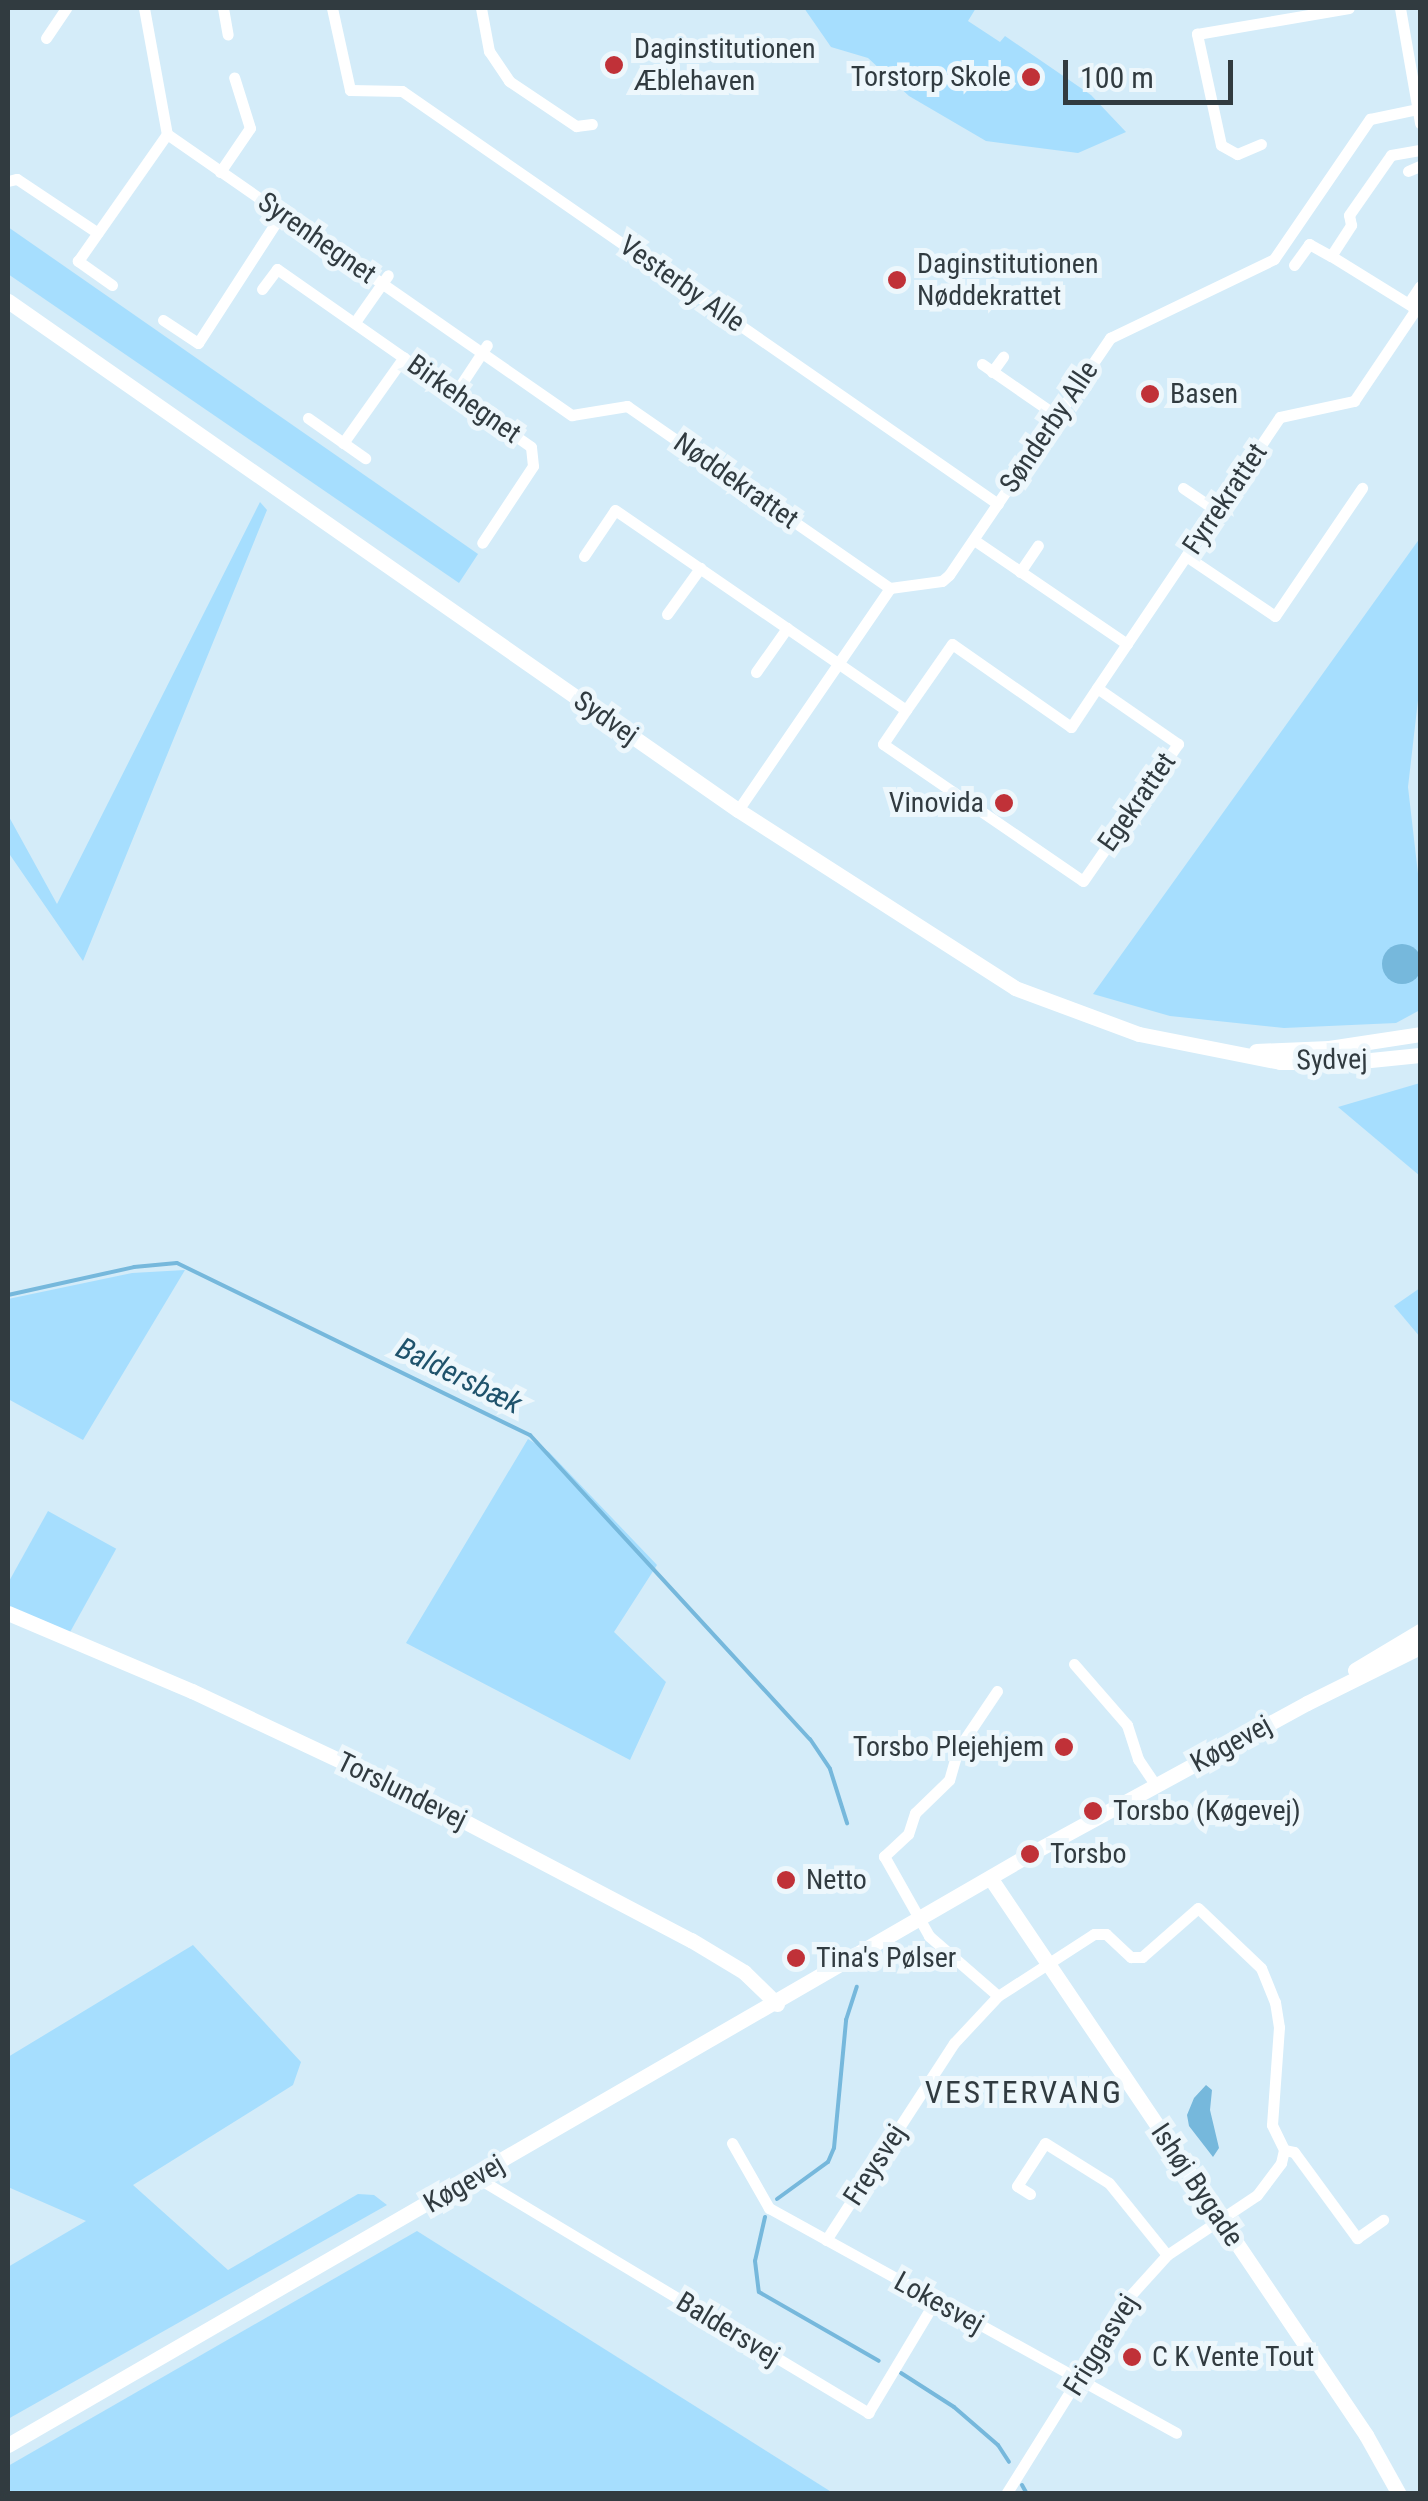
<!DOCTYPE html>
<html>
<head>
<meta charset="utf-8">
<style>
	body { margin:0 }
	#map { position:relative; width:1428px; height:2501px; overflow:hidden; background:#d4ecf9; font-family:"Roboto Condensed",sans-serif }
	div>[style] { position:absolute }
	.green>* { inset:0; background:#a6defe; transform-origin:0 0 }
	.water>* { inset:0; background:#76b8dc }
	.round { border-radius:50% }
	.stream>* { height:4px; margin:-2px; padding:0 2px; transform-origin:2px; border-radius:2px; background:#76b8dc }
	.street>* { height:11px; margin:-5.5px; padding:0 5.5px; transform-origin:5.5px; border-radius:5.5px; background:#fff }
	.secondary>* { height:15px; margin:-7.5px; padding:0 7.5px; transform-origin:7.5px; border-radius:7.5px; background:#fff }
	.dots>* { width:28px; height:28px; translate:-50% -50%; box-sizing:border-box; border:5px solid #edf7fc; border-radius:50% }
	span { translate:-50% -50%; white-space:nowrap; text-align:center; line-height:1.15; -webkit-text-stroke:10px #edf7fc; paint-order:stroke }
	.poi-label { font-size:28px; color:#313b40 }
	.left { translate:0 -50%; text-align:left }
	.right { translate:-100% -50%; text-align:right }
	.street-label { font-size:28px; color:#313b40 }
	.water-label { font-size:30px; color:#1e526b; font-style:italic }
	.quarter-label { font-size:32px; color:#313b40; letter-spacing:2.5px }
	.frame { position:absolute; inset:0; border:10px solid #313b40; pointer-events:none }
	.scale { position:absolute; left:1063px; top:60px; width:170px; height:45px; box-sizing:border-box; border:5px solid #313b40; border-top:0; padding-left:12px; font-size:30px; line-height:35px; white-space:nowrap; color:#313b40; -webkit-text-stroke:8px #edf7fc; paint-order:stroke }
</style>
</head>
<body>
<div id="map">
	<div class="green">
		<div style="clip-path:polygon(804px 8px,976px 8px,968px 21px,1000px 42px,1005px 36px,1091px 95px,1126px 132px,1078px 153px,986px 141px,909px 96px,868px 58px,831px 47px)"></div>
		<div style="clip-path:polygon(8px 227px,478px 554px,459px 583px,8px 274px)"></div>
		<div style="clip-path:polygon(260px 502px,267px 510px,83px 961px,8px 852px,8px 815px,57px 904px)"></div>
		<div style="clip-path:polygon(1420px 538px,1420px 683px,1408px 787px,1420px 891px,1420px 1010px,1396px 1023px,1284px 1028px,1170px 1016px,1093px 994px)"></div>
		<div style="clip-path:polygon(1420px 1083px,1420px 1176px,1338px 1107px)"></div>
		<div style="clip-path:polygon(185px 1270px,83px 1440px,8px 1399px,8px 1299px,132px 1273px)"></div>
		<div style="clip-path:polygon(1420px 1288px,1420px 1337px,1394px 1306px)"></div>
		<div style="clip-path:polygon(528px 1439px,549px 1452px,657px 1565px,614px 1632px,666px 1682px,630px 1760px,406px 1643px)"></div>
		<div style="left:48px;top:1511px;width:78px;height:104px;rotate:29deg"></div>
		<div style="clip-path:polygon(193px 1945px,301px 2062px,293px 2085px,133px 2185px,228px 2270px,358px 2194px,374px 2195px,387px 2205px,8px 2419px,8px 2267px,86px 2221px,8px 2187px,8px 2057px)"></div>
		<div style="clip-path:polygon(417px 2231px,833px 2493px,8px 2493px,8px 2466px)"></div>
	</div>
	<div class="water">
		<div class="round" style="left:1382px;top:944px;width:40px;height:40px"></div>
		<div style="clip-path:polygon(1206px 2085px,1212px 2090px,1210px 2110px,1219px 2148px,1213px 2157px,1189px 2126px,1187px 2115px,1194px 2098px)"></div>
	</div>
	<div class="stream">
		<div style="left:8px;top:1295px;width:129px;rotate:-12.5deg"></div>
		<div style="left:134px;top:1267px;width:43px;rotate:-5.3deg"></div>
		<div style="left:177px;top:1263px;width:393px;rotate:26deg"></div>
		<div style="left:530px;top:1435px;width:413px;rotate:47.4deg"></div>
		<div style="left:810px;top:1739px;width:36px;rotate:56deg"></div>
		<div style="left:830px;top:1769px;width:57px;rotate:72.5deg"></div>
		<div style="left:777px;top:2199px;width:63px;rotate:-36deg"></div>
		<div style="left:828px;top:2162px;width:15px;rotate:-67deg"></div>
		<div style="left:834px;top:2148px;width:129px;rotate:-84.6deg"></div>
		<div style="left:846px;top:2020px;width:35px;rotate:-72deg"></div>
		<div style="left:765px;top:2217px;width:45px;rotate:102.8deg"></div>
		<div style="left:755px;top:2261px;width:31px;rotate:83deg"></div>
		<div style="left:759px;top:2292px;width:138px;rotate:29.9deg"></div>
		<div style="left:901px;top:2373px;width:63px;rotate:32.7deg"></div>
		<div style="left:954px;top:2407px;width:58px;rotate:40.8deg"></div>
		<div style="left:998px;top:2445px;width:20px;rotate:57deg"></div>
		<div style="left:1022px;top:2485px;width:10px;rotate:61deg"></div>
	</div>
	<div class="street">
		<div style="left:144px;top:8px;width:128px;rotate:79.7deg"></div>
		<div style="left:167px;top:134px;width:493px;rotate:34.8deg"></div>
		<div style="left:572px;top:415px;width:56px;rotate:-9.3deg"></div>
		<div style="left:627px;top:406px;width:320px;rotate:34.7deg"></div>
		<div style="left:223px;top:8px;width:27px;rotate:80deg"></div>
		<div style="left:332px;top:8px;width:84px;rotate:77.6deg"></div>
		<div style="left:350px;top:90px;width:52px;rotate:1.1deg"></div>
		<div style="left:402px;top:91px;width:725px;rotate:34.72deg"></div>
		<div style="left:481px;top:8px;width:44px;rotate:79.5deg"></div>
		<div style="left:489px;top:51px;width:36px;rotate:56deg"></div>
		<div style="left:509px;top:81px;width:81px;rotate:33.9deg"></div>
		<div style="left:576px;top:126px;width:16px;rotate:-7deg"></div>
		<div style="left:1400px;top:8px;width:117px;rotate:80.1deg"></div>
		<div style="left:46px;top:38px;width:36px;rotate:-56deg"></div>
		<div style="left:1261px;top:144px;width:26px;rotate:157deg"></div>
		<div style="left:1237px;top:154px;width:18px;rotate:-151deg"></div>
		<div style="left:1221px;top:145px;width:114px;rotate:-102.2deg"></div>
		<div style="left:1197px;top:34px;width:154px;rotate:-9.7deg"></div>
		<div style="left:1408px;top:171px;width:13px;rotate:-23deg"></div>
		<div style="left:220px;top:172px;width:53px;rotate:-55.7deg"></div>
		<div style="left:250px;top:128px;width:53px;rotate:-107.4deg"></div>
		<div style="left:8px;top:181px;width:9px;rotate:-13deg"></div>
		<div style="left:17px;top:179px;width:97px;rotate:33.7deg"></div>
		<div style="left:1294px;top:265px;width:26px;rotate:-54deg"></div>
		<div style="left:1309px;top:244px;width:25px;rotate:29deg"></div>
		<div style="left:112px;top:285px;width:42px;rotate:-144.8deg"></div>
		<div style="left:78px;top:261px;width:155px;rotate:-55deg"></div>
		<div style="left:262px;top:289px;width:25px;rotate:-53deg"></div>
		<div style="left:277px;top:269px;width:310px;rotate:35deg"></div>
		<div style="left:531px;top:447px;width:19px;rotate:84deg"></div>
		<div style="left:533px;top:466px;width:92px;rotate:123.5deg"></div>
		<div style="left:1415px;top:308px;width:99px;rotate:-148.2deg"></div>
		<div style="left:1331px;top:256px;width:37px;rotate:-57deg"></div>
		<div style="left:1351px;top:225px;width:10px;rotate:-101deg"></div>
		<div style="left:1349px;top:215px;width:73px;rotate:-55deg"></div>
		<div style="left:1391px;top:155px;width:29px;rotate:-10deg"></div>
		<div style="left:163px;top:320px;width:42px;rotate:33.3deg"></div>
		<div style="left:198px;top:343px;width:158px;rotate:-57.1deg"></div>
		<div style="left:355px;top:322px;width:57px;rotate:-54.9deg"></div>
		<div style="left:982px;top:364px;width:91px;rotate:34.7deg"></div>
		<div style="left:992px;top:372px;width:19px;rotate:-54deg"></div>
		<div style="left:456px;top:392px;width:56px;rotate:-56.6deg"></div>
		<div style="left:308px;top:418px;width:70px;rotate:35.1deg"></div>
		<div style="left:343px;top:443px;width:105px;rotate:-54.7deg"></div>
		<div style="left:1183px;top:488px;width:41px;rotate:34.1deg"></div>
		<div style="left:974px;top:540px;width:185px;rotate:34.2deg"></div>
		<div style="left:584px;top:556px;width:55px;rotate:-56deg"></div>
		<div style="left:615px;top:510px;width:353px;rotate:34.5deg"></div>
		<div style="left:906px;top:710px;width:41px;rotate:124.1deg"></div>
		<div style="left:883px;top:744px;width:242px;rotate:34.4deg"></div>
		<div style="left:1083px;top:881px;width:167px;rotate:-55.3deg"></div>
		<div style="left:1178px;top:744px;width:98px;rotate:-145.3deg"></div>
		<div style="left:1097px;top:688px;width:47px;rotate:123.7deg"></div>
		<div style="left:1071px;top:727px;width:145px;rotate:-145.1deg"></div>
		<div style="left:952px;top:644px;width:80px;rotate:124.9deg"></div>
		<div style="left:1186px;top:556px;width:107px;rotate:34deg"></div>
		<div style="left:1275px;top:616px;width:155px;rotate:-55.8deg"></div>
		<div style="left:1020px;top:572px;width:32px;rotate:-56deg"></div>
		<div style="left:667px;top:614px;width:57px;rotate:-54.3deg"></div>
		<div style="left:756px;top:672px;width:54px;rotate:-54.8deg"></div>
		<div style="left:1097px;top:688px;width:327px;rotate:-56deg"></div>
		<div style="left:1280px;top:417px;width:76px;rotate:-12.2deg"></div>
		<div style="left:1354px;top:401px;width:107px;rotate:-56deg"></div>
		<div style="left:1414px;top:312px;width:14px;rotate:-98deg"></div>
		<div style="left:1412px;top:298px;width:14px;rotate:-56deg"></div>
		<div style="left:738px;top:810px;width:269px;rotate:-55.6deg"></div>
		<div style="left:890px;top:588px;width:52px;rotate:-7.7deg"></div>
		<div style="left:942px;top:581px;width:9px;rotate:-41deg"></div>
		<div style="left:949px;top:575px;width:287px;rotate:-55.8deg"></div>
		<div style="left:1110px;top:338px;width:182px;rotate:-25.7deg"></div>
		<div style="left:1274px;top:259px;width:170px;rotate:-55.6deg"></div>
		<div style="left:1370px;top:119px;width:49px;rotate:-11.8deg"></div>
		<div style="left:1074px;top:1664px;width:81px;rotate:49deg"></div>
		<div style="left:1127px;top:1725px;width:36px;rotate:72deg"></div>
		<div style="left:1138px;top:1759px;width:32px;rotate:56deg"></div>
		<div style="left:997px;top:1691px;width:70px;rotate:123.9deg"></div>
		<div style="left:958px;top:1749px;width:32px;rotate:106deg"></div>
		<div style="left:949px;top:1780px;width:47px;rotate:135.9deg"></div>
		<div style="left:915px;top:1813px;width:22px;rotate:108deg"></div>
		<div style="left:908px;top:1834px;width:33px;rotate:137deg"></div>
		<div style="left:884px;top:1856px;width:92px;rotate:60.6deg"></div>
		<div style="left:929px;top:1936px;width:91px;rotate:41deg"></div>
		<div style="left:732px;top:2143px;width:75px;rotate:60.4deg"></div>
		<div style="left:769px;top:2208px;width:465px;rotate:28.9deg"></div>
		<div style="left:476px;top:2177px;width:458px;rotate:31deg"></div>
		<div style="left:868px;top:2413px;width:131px;rotate:-59.1deg"></div>
		<div style="left:1030px;top:2194px;width:15px;rotate:-148deg"></div>
		<div style="left:1017px;top:2186px;width:51px;rotate:-56.9deg"></div>
		<div style="left:1045px;top:2143px;width:75px;rotate:32deg"></div>
		<div style="left:1109px;top:2183px;width:92px;rotate:51.1deg"></div>
		<div style="left:826px;top:2240px;width:235px;rotate:-57deg"></div>
		<div style="left:954px;top:2043px;width:64px;rotate:-46.9deg"></div>
		<div style="left:998px;top:1996px;width:114px;rotate:-32.9deg"></div>
		<div style="left:1094px;top:1934px;width:12px"></div>
		<div style="left:1106px;top:1934px;width:34px;rotate:43deg"></div>
		<div style="left:1131px;top:1957px;width:11px"></div>
		<div style="left:1142px;top:1957px;width:74px;rotate:-41.2deg"></div>
		<div style="left:1198px;top:1908px;width:87px;rotate:43.6deg"></div>
		<div style="left:1261px;top:1968px;width:37px;rotate:68deg"></div>
		<div style="left:1275px;top:2002px;width:25px;rotate:81deg"></div>
		<div style="left:1279px;top:2027px;width:98px;rotate:94.1deg"></div>
		<div style="left:1272px;top:2125px;width:28px;rotate:64deg"></div>
		<div style="left:1284px;top:2150px;width:10px;rotate:11deg"></div>
		<div style="left:1294px;top:2152px;width:107px;rotate:53.8deg"></div>
		<div style="left:1357px;top:2238px;width:32px;rotate:-35deg"></div>
		<div style="left:1006px;top:2494px;width:232px;rotate:-58deg"></div>
		<div style="left:1129px;top:2297px;width:57px;rotate:-47.9deg"></div>
		<div style="left:1167px;top:2255px;width:108px;rotate:-33.7deg"></div>
		<div style="left:1257px;top:2195px;width:40px;rotate:-53deg"></div>
		<div style="left:1281px;top:2163px;width:13px;rotate:-77deg"></div>
	</div>
	<div class="secondary">
		<div style="left:8px;top:301px;width:890px;rotate:34.89deg"></div>
		<div style="left:738px;top:810px;width:329px;rotate:32.7deg"></div>
		<div style="left:1015px;top:988px;width:132px;rotate:20.4deg"></div>
		<div style="left:1139px;top:1034px;width:144px;rotate:11.2deg"></div>
		<div style="left:1280px;top:1062px;width:71px"></div>
		<div style="left:1351px;top:1062px;width:69px;rotate:-5.8deg"></div>
		<div style="left:1256px;top:1051px;width:73px;rotate:-2.4deg"></div>
		<div style="left:1329px;top:1048px;width:92px;rotate:-8.7deg"></div>
		<div style="left:8px;top:1613px;width:200px;rotate:23deg"></div>
		<div style="left:192px;top:1691px;width:254px;rotate:25.2deg"></div>
		<div style="left:422px;top:1799px;width:304px;rotate:27.7deg"></div>
		<div style="left:691px;top:1940px;width:62px;rotate:31.1deg"></div>
		<div style="left:744px;top:1972px;width:46px;rotate:44.1deg"></div>
		<div style="left:1355px;top:1670px;width:76px;rotate:-31deg"></div>
		<div style="left:991px;top:1879px;width:671px;rotate:56deg"></div>
		<div style="left:1366px;top:2435px;width:68px;rotate:60.8deg"></div>
		<div style="left:8px;top:2445px;width:1181px;rotate:-30.04deg"></div>
		<div style="left:1030px;top:1854px;width:315px;rotate:-28.6deg"></div>
		<div style="left:1307px;top:1703px;width:126px;rotate:-26.4deg"></div>
	</div>
	<div class="dots">
		<div style="left:614px;top:65px;background:#c03138"></div>
		<div style="left:1031px;top:77px;background:#c03138"></div>
		<div style="left:897px;top:280px;background:#c03138"></div>
		<div style="left:1150px;top:394px;background:#c03138"></div>
		<div style="left:1004px;top:803px;background:#c03138"></div>
		<div style="left:1064px;top:1747px;background:#c03138"></div>
		<div style="left:1093px;top:1811px;background:#c03138"></div>
		<div style="left:1030px;top:1854px;background:#c03138"></div>
		<div style="left:786px;top:1880px;background:#c03138"></div>
		<div style="left:796px;top:1958px;background:#c03138"></div>
		<div style="left:1132px;top:2357px;background:#c03138"></div>
	</div>
	<div class="poi-label">
		<span class="left" style="left:634px;top:65px">Daginstitutionen<br>Æblehaven</span>
		<span class="right" style="left:1011px;top:77px">Torstorp Skole</span>
		<span class="left" style="left:917px;top:280px">Daginstitutionen<br>Nøddekrattet</span>
		<span class="left" style="left:1170px;top:394px">Basen</span>
		<span class="right" style="left:984px;top:803px">Vinovida</span>
		<span class="right" style="left:1044px;top:1747px">Torsbo Plejehjem</span>
		<span class="left" style="left:1113px;top:1811px">Torsbo (Køgevej)</span>
		<span class="left" style="left:1050px;top:1854px">Torsbo</span>
		<span class="left" style="left:806px;top:1880px">Netto</span>
		<span class="left" style="left:816px;top:1958px">Tina's Pølser</span>
		<span class="left" style="left:1152px;top:2357px">C K Vente Tout</span>
	</div>
	<div class="street-label">
		<span style="left:317px;top:238px;rotate:35deg">Syrenhegnet</span>
		<span style="left:682px;top:284px;rotate:35deg">Vesterby Alle</span>
		<span style="left:464px;top:399px;rotate:35deg">Birkehegnet</span>
		<span style="left:1049px;top:427px;rotate:-56deg">Sønderby Alle</span>
		<span style="left:736px;top:481px;rotate:35deg">Nøddekrattet</span>
		<span style="left:1225px;top:499px;rotate:-56deg">Fyrrekrattet</span>
		<span style="left:606px;top:718px;rotate:35deg">Sydvej</span>
		<span style="left:1137px;top:802px;rotate:-55deg">Egekrattet</span>
		<span style="left:1332px;top:1060px;rotate:-1deg">Sydvej</span>
		<span style="left:1231px;top:1744px;rotate:-29deg">Køgevej</span>
		<span style="left:402px;top:1791px;rotate:26deg">Torslundevej</span>
		<span style="left:875px;top:2165px;rotate:-57deg">Freysvej</span>
		<span style="left:464px;top:2184px;rotate:-30deg">Køgevej</span>
		<span style="left:1197px;top:2185px;rotate:56deg">Ishøj Bygade</span>
		<span style="left:939px;top:2303px;rotate:29deg">Lokesvej</span>
		<span style="left:728px;top:2329px;rotate:31deg">Baldersvej</span>
		<span style="left:1101px;top:2345px;rotate:-58deg">Friggasvej</span>
	</div>
	<div class="water-label">
		<span style="left:459px;top:1376px;rotate:26deg">Baldersbæk</span>
	</div>
	<div class="quarter-label">
		<span style="left:1024px;top:2092px">VESTERVANG</span>
	</div>
	<div class="frame"></div>
	<div class="scale">100 m</div>
</div>
</body>
</html>
